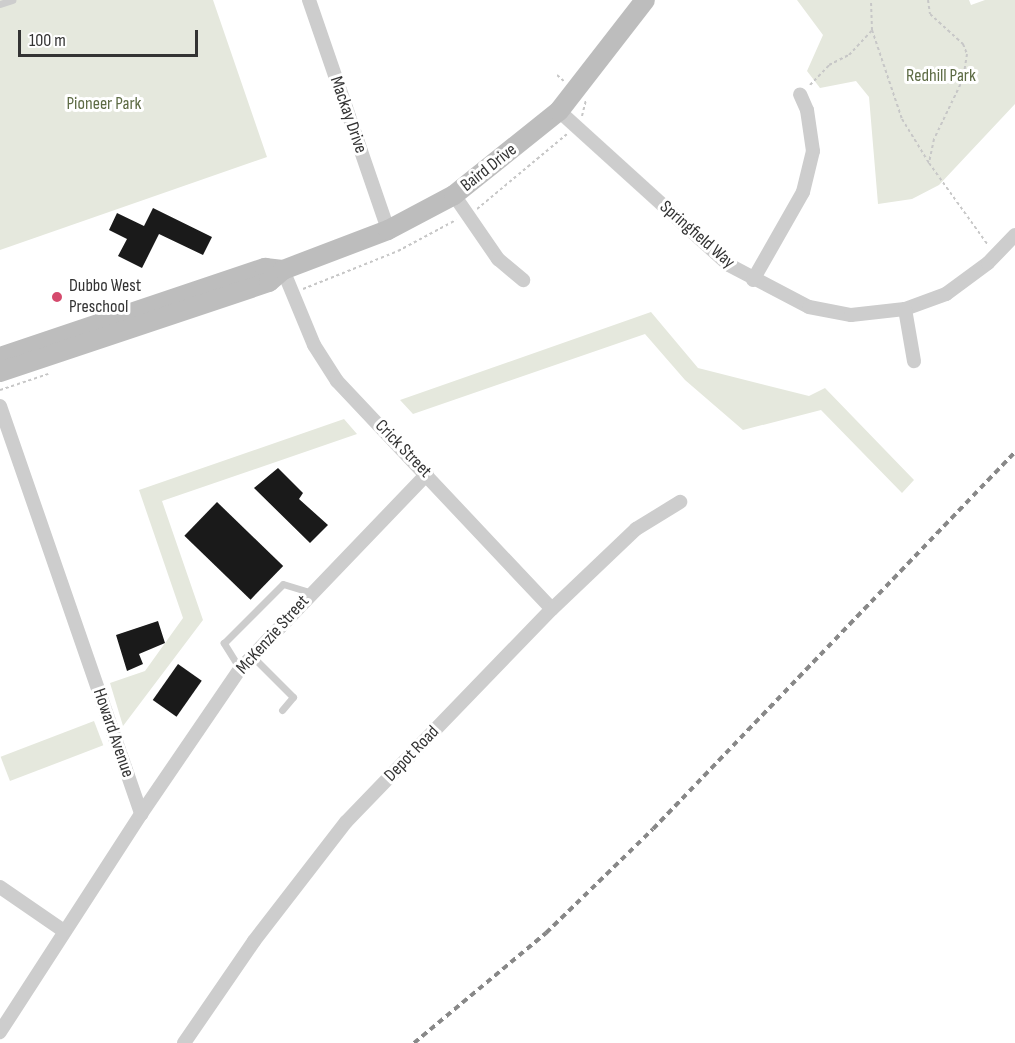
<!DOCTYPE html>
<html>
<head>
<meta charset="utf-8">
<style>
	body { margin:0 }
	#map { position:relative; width:1015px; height:1043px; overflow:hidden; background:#fff; font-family:"Sofia Sans Condensed",sans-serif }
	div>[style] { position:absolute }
	.green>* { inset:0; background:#e5e8dd; transform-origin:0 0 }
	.building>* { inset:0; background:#1a1a1a; transform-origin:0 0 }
	.path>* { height:2px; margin-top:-1px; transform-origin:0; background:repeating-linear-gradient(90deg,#c7c7c7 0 3px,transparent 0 6px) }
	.lane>* { height:7px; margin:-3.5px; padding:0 3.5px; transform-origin:3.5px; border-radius:3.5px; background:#cdcdcd }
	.street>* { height:14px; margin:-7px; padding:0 7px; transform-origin:7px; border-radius:7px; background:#cdcdcd }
	.secondary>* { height:20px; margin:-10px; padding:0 10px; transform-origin:10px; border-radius:10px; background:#bdbdbd }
	.rail>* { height:4px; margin-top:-2px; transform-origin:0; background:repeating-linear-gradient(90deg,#888 0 6px,transparent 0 10.5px) }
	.dots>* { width:16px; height:16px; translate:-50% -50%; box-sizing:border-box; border:3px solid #fff; border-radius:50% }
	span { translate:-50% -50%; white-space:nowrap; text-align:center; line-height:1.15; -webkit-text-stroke:6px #fff; paint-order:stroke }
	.park-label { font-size:18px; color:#5d6b44 }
	.street-label { font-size:18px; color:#333 }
	.poi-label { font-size:18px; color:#333 }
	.left { translate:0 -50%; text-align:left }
	.scale { position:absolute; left:18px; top:30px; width:180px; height:27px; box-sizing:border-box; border:3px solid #333; border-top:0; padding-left:8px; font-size:18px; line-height:21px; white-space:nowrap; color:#333; -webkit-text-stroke:4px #fff; paint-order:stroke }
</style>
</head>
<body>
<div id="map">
	<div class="green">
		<div style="clip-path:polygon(0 0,213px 0,267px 157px,0 250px)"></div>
		<div style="clip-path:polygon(797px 0,969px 0,971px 5px,985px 0,1015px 0,1015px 104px,939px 185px,912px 199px,878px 204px,869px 97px,856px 81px,820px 88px,807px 71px,823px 35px)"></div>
		<div style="clip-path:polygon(651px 312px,698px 368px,809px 396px,825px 388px,914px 480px,902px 493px,821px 410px,743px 430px,685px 380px,645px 334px,413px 414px,400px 400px)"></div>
		<div style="clip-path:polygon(344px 419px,357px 434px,162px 501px,203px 620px,123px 726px,110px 683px,145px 671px,183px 618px,139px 490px)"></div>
		<div style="left:94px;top:721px;width:26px;height:100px;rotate:69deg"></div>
	</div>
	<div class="building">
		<div style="clip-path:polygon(153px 208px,212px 237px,203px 255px,159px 234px,142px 268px,118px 256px,127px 239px,109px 230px,117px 213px,144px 226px)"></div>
		<div style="clip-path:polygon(278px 468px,303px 493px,299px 499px,328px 525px,310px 543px,254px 488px)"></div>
		<div style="left:217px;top:502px;width:92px;height:47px;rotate:44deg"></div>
		<div style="clip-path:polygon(158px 621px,165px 643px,139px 654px,143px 664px,127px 671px,116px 635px)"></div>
		<div style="left:178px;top:664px;width:29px;height:44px;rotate:35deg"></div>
	</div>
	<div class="path">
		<div style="left:928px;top:0;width:14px;rotate:82deg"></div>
		<div style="left:930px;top:14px;width:45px;rotate:42.3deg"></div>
		<div style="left:963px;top:44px;width:11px;rotate:68deg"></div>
		<div style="left:967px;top:54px;width:25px;rotate:99deg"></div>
		<div style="left:963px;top:79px;width:67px;rotate:115.8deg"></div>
		<div style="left:934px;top:139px;width:25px;rotate:102deg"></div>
		<div style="left:929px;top:163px;width:101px;rotate:54.3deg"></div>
		<div style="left:872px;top:30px;width:94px;rotate:71.4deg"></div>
		<div style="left:902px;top:119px;width:52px;rotate:58.5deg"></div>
		<div style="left:557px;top:75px;width:9px;rotate:41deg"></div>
		<div style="left:810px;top:85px;width:28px;rotate:-46deg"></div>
		<div style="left:829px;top:65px;width:22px;rotate:-27deg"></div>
		<div style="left:849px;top:55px;width:34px;rotate:-47deg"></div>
		<div style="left:872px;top:30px;width:30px;rotate:-92deg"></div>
		<div style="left:582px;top:116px;width:16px;rotate:-76deg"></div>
		<div style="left:477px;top:209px;width:117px;rotate:-39.8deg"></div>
		<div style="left:303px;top:289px;width:102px;rotate:-21.8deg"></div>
		<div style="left:398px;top:251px;width:66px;rotate:-28.1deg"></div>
		<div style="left:0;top:390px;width:51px;rotate:-18.4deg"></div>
	</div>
	<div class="lane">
		<div style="left:0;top:4px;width:13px;rotate:-18deg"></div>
		<div style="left:252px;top:656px;width:58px;rotate:45deg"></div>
		<div style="left:293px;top:697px;width:17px;rotate:130deg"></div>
		<div style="left:240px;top:669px;width:31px;rotate:-122deg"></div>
		<div style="left:224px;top:643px;width:83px;rotate:-45deg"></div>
		<div style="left:283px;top:584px;width:30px;rotate:17deg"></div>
	</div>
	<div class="street">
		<div style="left:309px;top:0;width:243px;rotate:71deg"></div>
		<div style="left:559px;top:111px;width:229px;rotate:42.2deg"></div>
		<div style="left:729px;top:265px;width:90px;rotate:27.7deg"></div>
		<div style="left:809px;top:307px;width:43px;rotate:10.8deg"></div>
		<div style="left:851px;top:315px;width:54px;rotate:-6.3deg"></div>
		<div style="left:905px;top:309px;width:44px;rotate:-20.1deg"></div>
		<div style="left:946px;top:294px;width:52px;rotate:-36.4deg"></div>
		<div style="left:988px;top:263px;width:39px;rotate:-46deg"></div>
		<div style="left:454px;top:195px;width:78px;rotate:55.5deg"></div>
		<div style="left:498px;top:259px;width:33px;rotate:40deg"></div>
		<div style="left:283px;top:270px;width:81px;rotate:67.5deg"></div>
		<div style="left:314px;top:345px;width:43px;rotate:57.4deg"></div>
		<div style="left:337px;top:381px;width:313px;rotate:46.7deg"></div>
		<div style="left:753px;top:280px;width:101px;rotate:-60.4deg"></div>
		<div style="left:803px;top:192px;width:42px;rotate:-76.3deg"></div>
		<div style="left:813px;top:151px;width:41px;rotate:-98.3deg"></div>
		<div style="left:807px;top:110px;width:17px;rotate:-114deg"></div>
		<div style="left:905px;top:309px;width:53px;rotate:80.2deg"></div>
		<div style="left:0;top:406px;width:432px;rotate:70.9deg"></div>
		<div style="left:141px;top:814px;width:260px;rotate:122.9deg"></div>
		<div style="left:141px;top:814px;width:176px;rotate:-55.7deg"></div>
		<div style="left:240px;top:669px;width:270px;rotate:-46.2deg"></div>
		<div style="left:0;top:887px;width:78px;rotate:34.5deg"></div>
		<div style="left:184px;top:1043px;width:124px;rotate:-55.5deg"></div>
		<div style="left:254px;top:941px;width:150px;rotate:-52.3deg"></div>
		<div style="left:346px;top:822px;width:296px;rotate:-46deg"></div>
		<div style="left:552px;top:609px;width:116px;rotate:-43.6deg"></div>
		<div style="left:636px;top:529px;width:52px;rotate:-31.5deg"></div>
	</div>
	<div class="secondary">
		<div style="left:0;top:357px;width:280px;rotate:-18.6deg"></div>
		<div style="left:265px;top:268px;width:18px;rotate:6deg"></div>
		<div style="left:0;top:372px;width:284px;rotate:-18.5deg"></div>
		<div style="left:269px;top:282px;width:18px;rotate:-41deg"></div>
		<div style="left:283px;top:270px;width:112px;rotate:-20.9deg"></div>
		<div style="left:388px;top:230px;width:75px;rotate:-27.9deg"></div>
		<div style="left:454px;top:195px;width:134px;rotate:-38.7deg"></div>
		<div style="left:559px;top:111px;width:140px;rotate:-52.2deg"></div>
	</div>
	<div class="rail">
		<div style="left:414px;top:1043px;width:172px;rotate:-39.8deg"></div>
		<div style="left:546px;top:933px;width:149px;rotate:-44.2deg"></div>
		<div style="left:653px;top:829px;width:523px;rotate:-46.16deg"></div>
	</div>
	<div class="dots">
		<div style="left:57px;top:297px;background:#d54a6d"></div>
	</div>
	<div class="park-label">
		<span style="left:941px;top:76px">Redhill Park</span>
		<span style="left:104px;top:104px">Pioneer Park</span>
	</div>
	<div class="street-label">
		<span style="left:348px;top:115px;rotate:71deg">Mackay Drive</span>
		<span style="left:489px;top:168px;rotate:-38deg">Baird Drive</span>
		<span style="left:697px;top:235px;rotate:41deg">Springfield Way</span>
		<span style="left:403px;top:449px;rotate:46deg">Crick Street</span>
		<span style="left:273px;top:635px;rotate:-48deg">McKenzie Street</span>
		<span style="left:113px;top:733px;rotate:71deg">Howard Avenue</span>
		<span style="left:412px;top:754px;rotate:-46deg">Depot Road</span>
	</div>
	<div class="poi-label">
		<span class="left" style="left:69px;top:297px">Dubbo West<br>Preschool</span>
	</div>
	<div class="scale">100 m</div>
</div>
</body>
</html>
